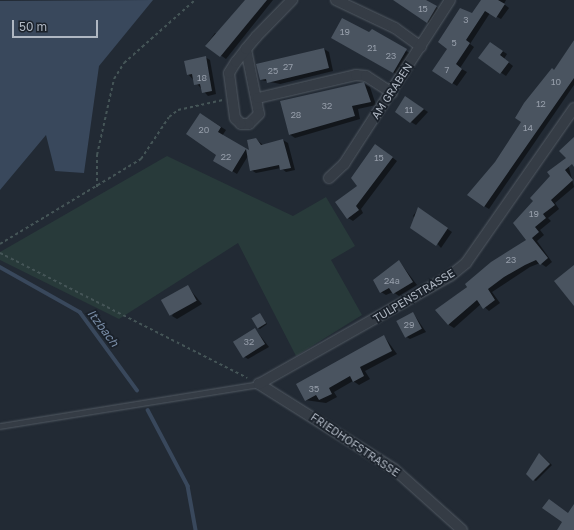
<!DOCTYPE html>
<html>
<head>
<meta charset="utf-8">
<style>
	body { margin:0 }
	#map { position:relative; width:574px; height:530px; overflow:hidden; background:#222a34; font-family:"Golos Text",sans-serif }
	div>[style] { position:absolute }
	.green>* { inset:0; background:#283a3a }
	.water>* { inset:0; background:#39485c }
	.shadow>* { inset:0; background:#0007 }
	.stream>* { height:3.5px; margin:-1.75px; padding:0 1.75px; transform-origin:1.75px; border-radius:1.75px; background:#39485c }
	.building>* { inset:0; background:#4a5460; transform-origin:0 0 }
	.path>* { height:2px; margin-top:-1px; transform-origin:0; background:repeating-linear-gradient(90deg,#455557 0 3px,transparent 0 6px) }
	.roads { filter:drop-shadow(0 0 1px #525a63) drop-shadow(0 0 1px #525a63) }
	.lane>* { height:5px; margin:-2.5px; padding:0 2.5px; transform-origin:2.5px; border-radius:2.5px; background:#353c45 }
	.street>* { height:10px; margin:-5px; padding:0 5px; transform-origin:5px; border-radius:5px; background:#353c45 }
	span { translate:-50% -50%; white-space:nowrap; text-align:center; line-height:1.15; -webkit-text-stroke:3.5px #1a212a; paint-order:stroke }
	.number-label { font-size:9px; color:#969eaa }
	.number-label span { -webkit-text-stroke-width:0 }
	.street-label { font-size:11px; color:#afb7c2 }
	.water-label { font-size:12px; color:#7a8ea8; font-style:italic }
	.scale { position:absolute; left:12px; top:20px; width:86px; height:18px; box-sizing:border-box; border:2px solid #afb7c2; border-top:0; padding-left:5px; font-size:12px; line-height:14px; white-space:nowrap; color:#afb7c2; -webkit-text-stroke:3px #1a212a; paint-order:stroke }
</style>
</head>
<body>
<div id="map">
	<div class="green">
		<div style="clip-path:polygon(167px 156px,293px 216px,326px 197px,355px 246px,331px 260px,362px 315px,296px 356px,238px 243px,119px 319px,0 260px,0 252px)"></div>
	</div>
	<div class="water">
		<div style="clip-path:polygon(153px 0,99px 66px,84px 173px,55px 171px,46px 135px,0 190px,0 1px)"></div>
	</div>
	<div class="shadow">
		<div style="clip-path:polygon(246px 0,273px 0,226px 59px,206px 45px,215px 33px,219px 35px)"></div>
		<div style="clip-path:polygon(394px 0,425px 0,441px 10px,432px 25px)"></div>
		<div style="clip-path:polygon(482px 0,506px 0,504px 4px,509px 8px,501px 19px,490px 13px,470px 44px,474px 47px,460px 68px,467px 72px,457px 86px,433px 71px)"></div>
		<div style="clip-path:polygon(342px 19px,418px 57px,405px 79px,332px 38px)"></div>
		<div style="clip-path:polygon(574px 40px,574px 85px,489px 209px,484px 206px,496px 163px)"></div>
		<div style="clip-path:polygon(495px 46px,507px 54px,504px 59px,513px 66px,506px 76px,479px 58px)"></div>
		<div style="clip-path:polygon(324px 49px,329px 52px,333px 71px,280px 84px,261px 80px)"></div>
		<div style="clip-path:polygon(205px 57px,210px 60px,216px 94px,208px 96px,188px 74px)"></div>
		<div style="clip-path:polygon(363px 83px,370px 87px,376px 105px,358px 109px,360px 119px,295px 138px,289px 134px)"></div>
		<div style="clip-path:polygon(410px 100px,428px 112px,416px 125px,411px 122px)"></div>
		<div style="clip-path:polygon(201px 114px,226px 130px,222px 136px,251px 152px,256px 139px,263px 145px,283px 140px,288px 143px,295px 170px,286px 172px,281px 168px,256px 173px,251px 170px,248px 156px,237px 174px,214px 160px,218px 155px)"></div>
		<div style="clip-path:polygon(380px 148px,397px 161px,361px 209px,363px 213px,353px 221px,348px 218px,359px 186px)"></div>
		<div style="clip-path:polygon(568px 164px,574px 187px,555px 203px,559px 209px,548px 218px,551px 221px,540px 230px,544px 235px,537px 241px,552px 262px,546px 267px,540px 263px,530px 267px,492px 292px,500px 303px,489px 311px,481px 304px,454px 328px,449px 325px,437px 310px,528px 240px,514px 223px)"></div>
		<div style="clip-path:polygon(418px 209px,452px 232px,441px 248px,413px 216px)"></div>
		<div style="clip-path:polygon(399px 261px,417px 285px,399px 296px,393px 292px,386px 295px,381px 292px)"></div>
		<div style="clip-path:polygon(188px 287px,202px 304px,177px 319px,172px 316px)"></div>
		<div style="clip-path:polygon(413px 313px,426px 332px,410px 339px,405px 336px)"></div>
		<div style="clip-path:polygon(260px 314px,267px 324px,260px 329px,258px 328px)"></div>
		<div style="clip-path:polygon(255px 329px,269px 347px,248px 359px,243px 356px)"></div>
		<div style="clip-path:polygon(384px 336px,397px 354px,365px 371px,370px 379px,359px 385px,353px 381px,334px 392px,337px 397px,326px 403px,305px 400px)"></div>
		<div style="clip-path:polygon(540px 454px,552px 465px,536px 481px,534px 480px)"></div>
	</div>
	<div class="stream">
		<div style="left:0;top:267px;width:92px;rotate:29.4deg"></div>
		<div style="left:80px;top:312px;width:97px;rotate:53.8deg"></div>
		<div style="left:148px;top:410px;width:86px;rotate:62.2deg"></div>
		<div style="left:188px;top:486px;width:45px;rotate:79.7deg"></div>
	</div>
	<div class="building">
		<div style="clip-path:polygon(245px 0,267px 0,220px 57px,205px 46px)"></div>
		<div style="clip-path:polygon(393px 0,426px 0,437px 6px,427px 23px)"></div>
		<div style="clip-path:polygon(481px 0,498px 0,505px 4px,496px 18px,485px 11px,466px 40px,470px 43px,456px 64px,462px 69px,452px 84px,432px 71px,447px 49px,438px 42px,460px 8px,472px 13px)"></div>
		<div style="clip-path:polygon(342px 18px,369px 32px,372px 29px,407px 49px,393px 73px,331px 38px)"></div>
		<div style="clip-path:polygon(574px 40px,574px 78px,484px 207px,467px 195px,495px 162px,521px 122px,515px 118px,524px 103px,552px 68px,554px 70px)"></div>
		<div style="clip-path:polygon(490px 42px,503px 51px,500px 55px,509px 62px,500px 74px,478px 58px)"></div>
		<div style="clip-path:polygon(324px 48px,329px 68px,267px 83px,266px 79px,260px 80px,256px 64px)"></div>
		<div style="clip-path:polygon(206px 56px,212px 91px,202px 93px,200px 84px,194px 85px,192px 74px,187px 75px,184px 61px)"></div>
		<div style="clip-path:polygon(364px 82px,371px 102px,352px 106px,355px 116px,289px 135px,280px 101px)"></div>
		<div style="clip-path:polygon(405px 96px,424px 109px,410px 123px,395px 112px)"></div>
		<div style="clip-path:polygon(200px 113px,221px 127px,218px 132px,249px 150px,247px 140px,256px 138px,261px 145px,283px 139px,291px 168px,280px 170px,279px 165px,250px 171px,246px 149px,232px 172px,213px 161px,216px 155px,186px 134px)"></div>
		<div style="clip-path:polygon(574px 137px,574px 167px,572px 164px,565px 170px,573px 180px,551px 200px,555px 205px,543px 214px,546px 218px,535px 227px,539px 232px,532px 238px,548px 258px,540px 265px,536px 260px,525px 265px,504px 277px,488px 289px,495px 300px,483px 309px,477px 300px,448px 325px,435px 310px,467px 287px,465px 284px,491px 262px,526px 240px,513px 223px,533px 201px,530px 198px,550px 176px,547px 172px,566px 158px,559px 151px)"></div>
		<div style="clip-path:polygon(375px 144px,393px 157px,356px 206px,359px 210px,347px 219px,335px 202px,357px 186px,351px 178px)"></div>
		<div style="clip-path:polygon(418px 207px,448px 228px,436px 246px,410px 228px)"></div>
		<div style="clip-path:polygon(399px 260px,413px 282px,393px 294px,389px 288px,380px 293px,373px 280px)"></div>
		<div style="clip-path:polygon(574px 265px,574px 306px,554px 281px)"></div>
		<div style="left:188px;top:285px;width:18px;height:31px;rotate:61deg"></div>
		<div style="left:413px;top:312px;width:19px;height:19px;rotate:62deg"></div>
		<div style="left:260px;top:313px;width:12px;height:10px;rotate:59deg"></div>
		<div style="left:255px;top:328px;width:19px;height:26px;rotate:58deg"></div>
		<div style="clip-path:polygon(384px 335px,392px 351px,360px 367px,364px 376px,353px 382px,350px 376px,329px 388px,332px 394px,319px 400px,316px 395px,305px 401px,296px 384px)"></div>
		<div style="clip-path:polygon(539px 453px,550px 464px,533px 481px,526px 474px)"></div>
		<div style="clip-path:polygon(549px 499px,568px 513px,574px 504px,574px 530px,557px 530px,562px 522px,542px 508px)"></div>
	</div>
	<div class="path">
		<div style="left:97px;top:187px;width:32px;rotate:-90deg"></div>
		<div style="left:97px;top:155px;width:78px;rotate:-77.4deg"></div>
		<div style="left:114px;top:79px;width:19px;rotate:-58deg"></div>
		<div style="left:124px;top:63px;width:95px;rotate:-41.6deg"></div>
		<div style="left:0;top:244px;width:165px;rotate:-31.1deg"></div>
		<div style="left:141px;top:159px;width:50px;rotate:-56.3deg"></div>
		<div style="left:169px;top:117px;width:11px;rotate:-38deg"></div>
		<div style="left:178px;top:110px;width:46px;rotate:-12.5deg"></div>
		<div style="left:0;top:253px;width:277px;rotate:26.8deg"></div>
	</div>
	<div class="roads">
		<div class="lane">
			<div style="left:0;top:426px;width:262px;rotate:-9.2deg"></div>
		</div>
		<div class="street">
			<div style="left:336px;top:0;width:65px;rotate:25.4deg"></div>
			<div style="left:395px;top:28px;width:32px;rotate:36deg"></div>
			<div style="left:246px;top:49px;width:66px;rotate:78.7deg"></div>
			<div style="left:259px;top:114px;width:14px;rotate:135deg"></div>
			<div style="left:249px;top:124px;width:8px;rotate:180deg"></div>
			<div style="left:241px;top:124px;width:8px;rotate:-135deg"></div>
			<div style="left:235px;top:118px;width:45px;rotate:-97.6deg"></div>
			<div style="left:229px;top:73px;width:13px;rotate:-58deg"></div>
			<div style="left:236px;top:62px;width:16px;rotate:-52deg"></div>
			<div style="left:246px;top:49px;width:16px;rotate:-50deg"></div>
			<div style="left:256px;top:37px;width:52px;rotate:-45.8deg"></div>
			<div style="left:258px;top:98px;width:101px;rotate:-13.2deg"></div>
			<div style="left:356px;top:75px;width:10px;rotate:6deg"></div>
			<div style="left:366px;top:76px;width:31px;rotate:33deg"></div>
			<div style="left:329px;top:178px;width:21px;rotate:-43deg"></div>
			<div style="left:344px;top:164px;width:195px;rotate:-57.1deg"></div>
			<div style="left:462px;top:530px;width:91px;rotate:-138.1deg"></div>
			<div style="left:394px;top:469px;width:160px;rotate:-147.8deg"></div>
			<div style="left:259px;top:384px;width:219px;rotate:-29.5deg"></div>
			<div style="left:450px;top:276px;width:21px;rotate:-39deg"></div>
			<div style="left:466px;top:263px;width:189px;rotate:-55.1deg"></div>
		</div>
	</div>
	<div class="number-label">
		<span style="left:423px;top:9px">15</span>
		<span style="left:466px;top:20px">3</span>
		<span style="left:345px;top:32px">19</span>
		<span style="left:454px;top:43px">5</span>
		<span style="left:372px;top:48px">21</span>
		<span style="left:391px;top:56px">23</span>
		<span style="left:288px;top:67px">27</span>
		<span style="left:447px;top:70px">7</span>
		<span style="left:273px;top:71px">25</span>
		<span style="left:202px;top:78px">18</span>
		<span style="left:556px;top:82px">10</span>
		<span style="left:541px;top:104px">12</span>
		<span style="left:327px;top:106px">32</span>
		<span style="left:409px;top:110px">11</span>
		<span style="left:296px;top:115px">28</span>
		<span style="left:528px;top:128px">14</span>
		<span style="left:204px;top:130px">20</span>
		<span style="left:226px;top:157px">22</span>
		<span style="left:379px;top:158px">15</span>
		<span style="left:534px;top:214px">19</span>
		<span style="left:511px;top:260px">23</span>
		<span style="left:392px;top:281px">24a</span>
		<span style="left:409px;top:325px">29</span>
		<span style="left:249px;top:342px">32</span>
		<span style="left:314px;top:389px">35</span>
	</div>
	<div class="street-label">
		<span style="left:392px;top:91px;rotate:-57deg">AM GRABEN</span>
		<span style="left:414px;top:296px;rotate:-31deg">TULPENSTRASSE</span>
		<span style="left:355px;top:445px;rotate:34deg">FRIEDHOFSTRASSE</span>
	</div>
	<div class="water-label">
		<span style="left:103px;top:328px;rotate:53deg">Itzbach</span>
	</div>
	<div class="scale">50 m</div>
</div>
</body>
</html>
